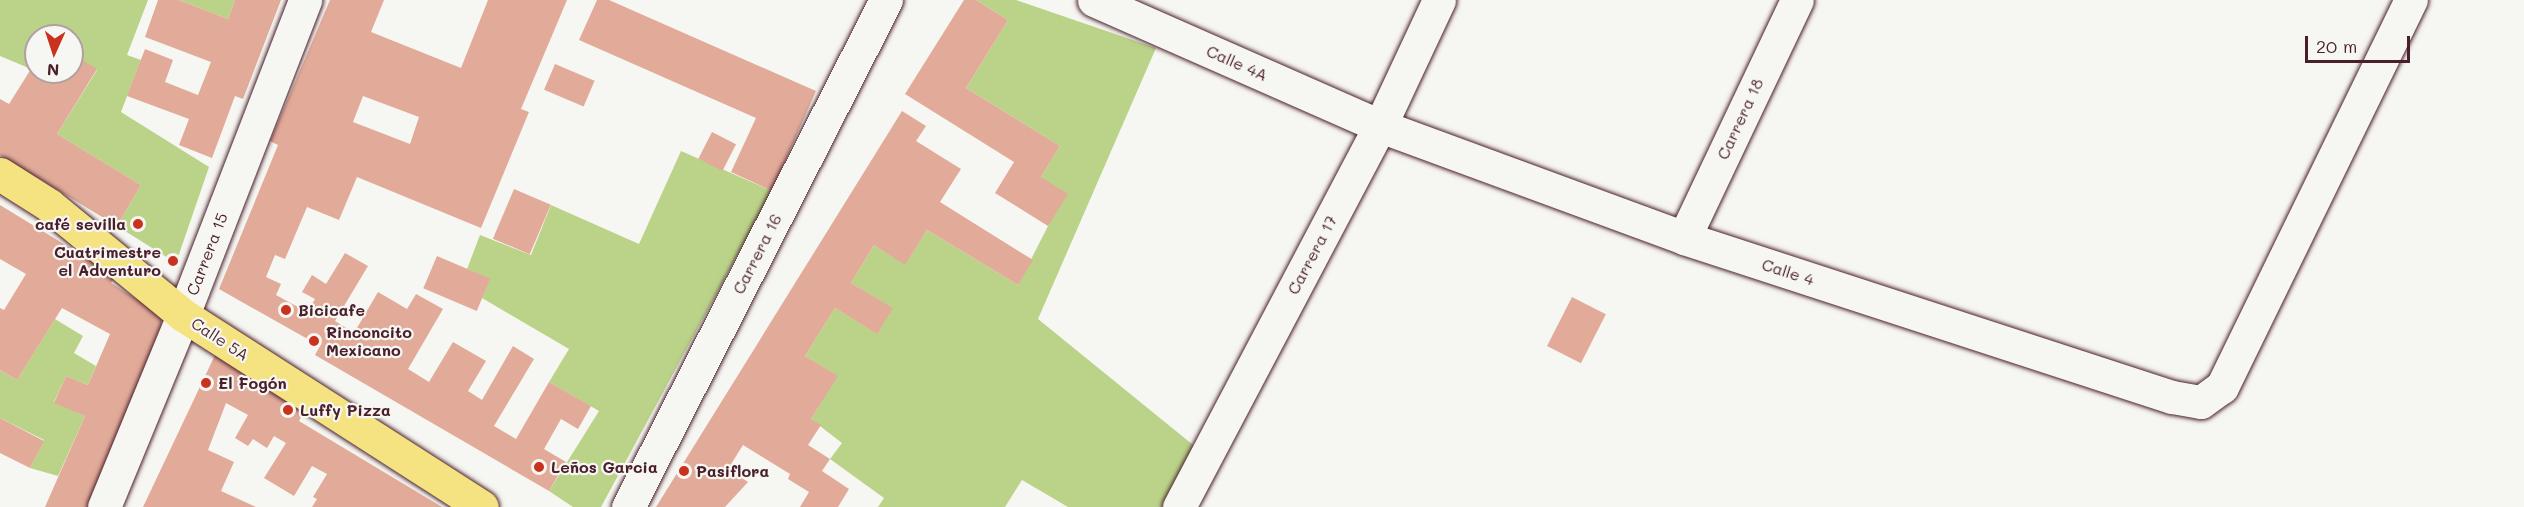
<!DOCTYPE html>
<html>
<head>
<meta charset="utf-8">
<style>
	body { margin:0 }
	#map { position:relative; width:2524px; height:507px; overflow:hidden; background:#f6f6f2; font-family:Mali,sans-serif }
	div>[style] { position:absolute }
	.green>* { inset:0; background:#bbd389 }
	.building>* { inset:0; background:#e2ab99; transform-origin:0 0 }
	.roads { filter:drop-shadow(0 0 2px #4a1f2b) drop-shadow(0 0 2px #4a1f2b) }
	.minor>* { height:33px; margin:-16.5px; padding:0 16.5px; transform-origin:16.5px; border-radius:16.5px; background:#f6f6f2 }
	.major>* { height:33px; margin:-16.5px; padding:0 16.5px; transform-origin:16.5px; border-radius:16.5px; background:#f5e381 }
	.dots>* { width:16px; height:16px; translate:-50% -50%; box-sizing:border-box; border:3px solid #f6f6f2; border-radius:50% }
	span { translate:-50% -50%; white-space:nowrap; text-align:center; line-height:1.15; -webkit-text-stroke:4.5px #f6f6f2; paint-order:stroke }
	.street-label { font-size:16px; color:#4a1f2b }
	.poi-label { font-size:16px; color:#4a1f2b; font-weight:700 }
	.right { translate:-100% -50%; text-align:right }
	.left { translate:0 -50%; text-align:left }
	.north { position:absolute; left:24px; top:24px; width:60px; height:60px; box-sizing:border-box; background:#f6f6f2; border:2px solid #b1a0a2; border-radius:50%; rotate:183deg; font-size:16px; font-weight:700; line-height:24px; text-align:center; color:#4a1f2b }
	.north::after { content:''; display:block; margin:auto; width:21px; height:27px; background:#c8321e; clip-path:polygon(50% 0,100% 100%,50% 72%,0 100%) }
	.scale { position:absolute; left:2305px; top:36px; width:105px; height:27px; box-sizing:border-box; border:3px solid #4a1f2b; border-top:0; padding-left:8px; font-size:18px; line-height:21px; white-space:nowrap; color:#4a1f2b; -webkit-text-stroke:4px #f6f6f2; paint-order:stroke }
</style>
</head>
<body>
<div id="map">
	<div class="green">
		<div style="clip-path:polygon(0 0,148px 0,127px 55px,141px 60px,121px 112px,209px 167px,176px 263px,117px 226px,141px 185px,57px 134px,97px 70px,72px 54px,72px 36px,36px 36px,36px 61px,31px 69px,0 56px)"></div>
		<div style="clip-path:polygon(179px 0,235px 0,228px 19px)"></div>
		<div style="clip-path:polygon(976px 0,1016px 0,1156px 48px,1038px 319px,1203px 453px,1173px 507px,1068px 507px,1022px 480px,1005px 507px,878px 507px,884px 498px,830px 459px,842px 443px,811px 419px,837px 376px,805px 356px,835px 308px,876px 333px,892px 308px,851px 283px,874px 245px,905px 264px,927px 230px,1018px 285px,1048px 226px,1041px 177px,1060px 146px,966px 88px,1008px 20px)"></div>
		<div style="clip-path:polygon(681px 151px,772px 191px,601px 507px,573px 507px,549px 491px,599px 411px,549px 382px,569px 349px,482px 298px,490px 279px,467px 269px,480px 235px,531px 255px,551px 205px,639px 244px)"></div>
		<div style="clip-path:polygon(55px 319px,83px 336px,74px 353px,96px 366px,88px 385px,66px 376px,54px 402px,85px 416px,58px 476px,30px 468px,44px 440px,0 418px,0 370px,17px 380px)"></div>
	</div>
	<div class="building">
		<div style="clip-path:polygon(158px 0,179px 0,228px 19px,235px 0,281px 0,243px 99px,235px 96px,212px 158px,179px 145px,189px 119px,127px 96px,145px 49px,173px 60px,165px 82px,198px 95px,211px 62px,145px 37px)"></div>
		<div style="clip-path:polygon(evenodd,330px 0,384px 0,371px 32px,461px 68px,488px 0,567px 0,521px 109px,529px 112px,481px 228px,357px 177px,339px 220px,307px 207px,285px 259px,275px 255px,266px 277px,281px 284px,276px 295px,307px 312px,315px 299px,302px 292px,312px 275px,326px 284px,345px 253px,368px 266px,335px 321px,354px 333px,378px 292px,407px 309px,416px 294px,443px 309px,408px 369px,429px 382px,453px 342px,486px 361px,468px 391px,482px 400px,513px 346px,534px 359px,494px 426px,516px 439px,549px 382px,591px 406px,578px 429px,561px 419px,544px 449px,566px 462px,549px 491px,315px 355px,320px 346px,219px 289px,278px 145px,270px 141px,330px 0,363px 96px,419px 117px,410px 144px,353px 122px,363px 96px)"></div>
		<div style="clip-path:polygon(597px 0,609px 0,816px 91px,772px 191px,731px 172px,756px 118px,579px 40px)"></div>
		<div style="clip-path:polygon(964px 0,976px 0,1008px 20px,966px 88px,1060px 146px,1041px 177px,1068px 194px,1048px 226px,995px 193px,1014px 162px,905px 94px)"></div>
		<div style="clip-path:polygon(72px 54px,97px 69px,57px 134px,141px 185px,117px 226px,0 155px,0 99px,9px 104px,36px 61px,36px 72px,72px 72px)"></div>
		<div style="left:555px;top:64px;width:43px;height:28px;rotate:23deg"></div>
		<div style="clip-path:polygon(902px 111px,926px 126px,916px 141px,961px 169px,940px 202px,1033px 260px,1018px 285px,927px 230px,905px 265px,874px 245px,851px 283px,893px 308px,877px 334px,835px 308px,805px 356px,838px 376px,811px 419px,821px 425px,808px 445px,830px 459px,822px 471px,849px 489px,838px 507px,800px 507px,809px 492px,788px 479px,790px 474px,743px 445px,728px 469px,748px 482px,725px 507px,656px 507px)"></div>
		<div style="left:712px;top:132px;width:27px;height:30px;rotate:27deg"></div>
		<div style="left:514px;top:189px;width:40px;height:54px;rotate:23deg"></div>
		<div style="clip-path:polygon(0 205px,116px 276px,111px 283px,160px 314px,163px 333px,91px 507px,45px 507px,85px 416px,54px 403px,66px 376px,88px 385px,110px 334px,62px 308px,17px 380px,0 370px,0 308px,4px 310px,26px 274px,0 259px)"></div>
		<div style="left:437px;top:256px;width:58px;height:35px;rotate:23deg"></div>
		<div style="left:1572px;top:297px;width:38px;height:55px;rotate:27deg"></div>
		<div style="clip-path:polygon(215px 355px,305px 409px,299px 421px,442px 507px,312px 507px,317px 499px,313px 497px,327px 474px,312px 466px,294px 496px,264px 478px,286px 443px,274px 436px,267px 448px,253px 439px,248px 446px,235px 438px,248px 415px,226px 403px,208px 450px,234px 462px,221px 491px,256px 507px,143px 507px)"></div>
		<div style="clip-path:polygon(0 418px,44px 441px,30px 468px,0 453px)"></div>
	</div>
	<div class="roads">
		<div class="minor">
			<div style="left:1094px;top:0;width:313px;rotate:23.8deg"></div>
			<div style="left:1380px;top:126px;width:324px;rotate:20.2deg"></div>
			<div style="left:1684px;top:238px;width:513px;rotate:18.05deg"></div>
			<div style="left:2172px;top:397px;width:29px;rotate:10deg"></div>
			<div style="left:2201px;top:402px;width:26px;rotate:-36deg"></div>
			<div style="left:2222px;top:387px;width:431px;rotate:-64deg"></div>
			<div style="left:1684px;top:238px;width:263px;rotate:-64.6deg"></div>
			<div style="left:104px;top:507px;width:208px;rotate:-67.6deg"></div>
			<div style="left:183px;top:315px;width:338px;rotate:-68.8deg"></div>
			<div style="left:628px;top:507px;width:569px;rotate:-63.03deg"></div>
			<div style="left:1179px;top:507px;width:431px;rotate:-62.2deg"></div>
			<div style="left:1380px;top:126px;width:139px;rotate:-64.9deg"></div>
		</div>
		<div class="major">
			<div style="left:0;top:174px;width:58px;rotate:32.3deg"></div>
			<div style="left:49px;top:205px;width:173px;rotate:39.4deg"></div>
			<div style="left:183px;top:315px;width:355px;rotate:32.7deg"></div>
		</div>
	</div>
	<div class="dots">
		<div style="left:138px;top:224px;background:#c8321e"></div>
		<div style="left:173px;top:261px;background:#c8321e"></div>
		<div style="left:286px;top:310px;background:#c8321e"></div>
		<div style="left:314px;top:341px;background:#c8321e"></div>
		<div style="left:206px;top:383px;background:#c8321e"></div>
		<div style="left:288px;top:410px;background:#c8321e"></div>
		<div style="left:539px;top:467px;background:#c8321e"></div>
		<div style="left:684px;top:471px;background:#c8321e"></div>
	</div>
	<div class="street-label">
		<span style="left:1237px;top:63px;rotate:24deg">Calle 4A</span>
		<span style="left:1740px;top:119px;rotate:-65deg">Carrera 18</span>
		<span style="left:207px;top:254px;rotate:-69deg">Carrera 15</span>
		<span style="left:757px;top:254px;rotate:-63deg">Carrera 16</span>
		<span style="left:1312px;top:255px;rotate:-62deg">Carrera 17</span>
		<span style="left:1788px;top:272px;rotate:18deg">Calle 4</span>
		<span style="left:220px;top:339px;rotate:33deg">Calle 5A</span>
	</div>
	<div class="poi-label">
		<span class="right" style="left:126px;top:224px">café sevilla</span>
		<span class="right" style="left:161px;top:261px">Cuatrimestre<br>el Adventuro</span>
		<span class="left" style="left:298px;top:310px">Bicicafe</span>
		<span class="left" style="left:326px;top:341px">Rinconcito<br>Mexicano</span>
		<span class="left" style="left:218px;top:383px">El Fogón</span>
		<span class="left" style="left:300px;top:410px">Luffy Pizza</span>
		<span class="left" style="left:551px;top:467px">Leños Garcia</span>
		<span class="left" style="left:696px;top:471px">Pasiflora</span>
	</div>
	<div class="north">N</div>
	<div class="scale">20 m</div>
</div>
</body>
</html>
